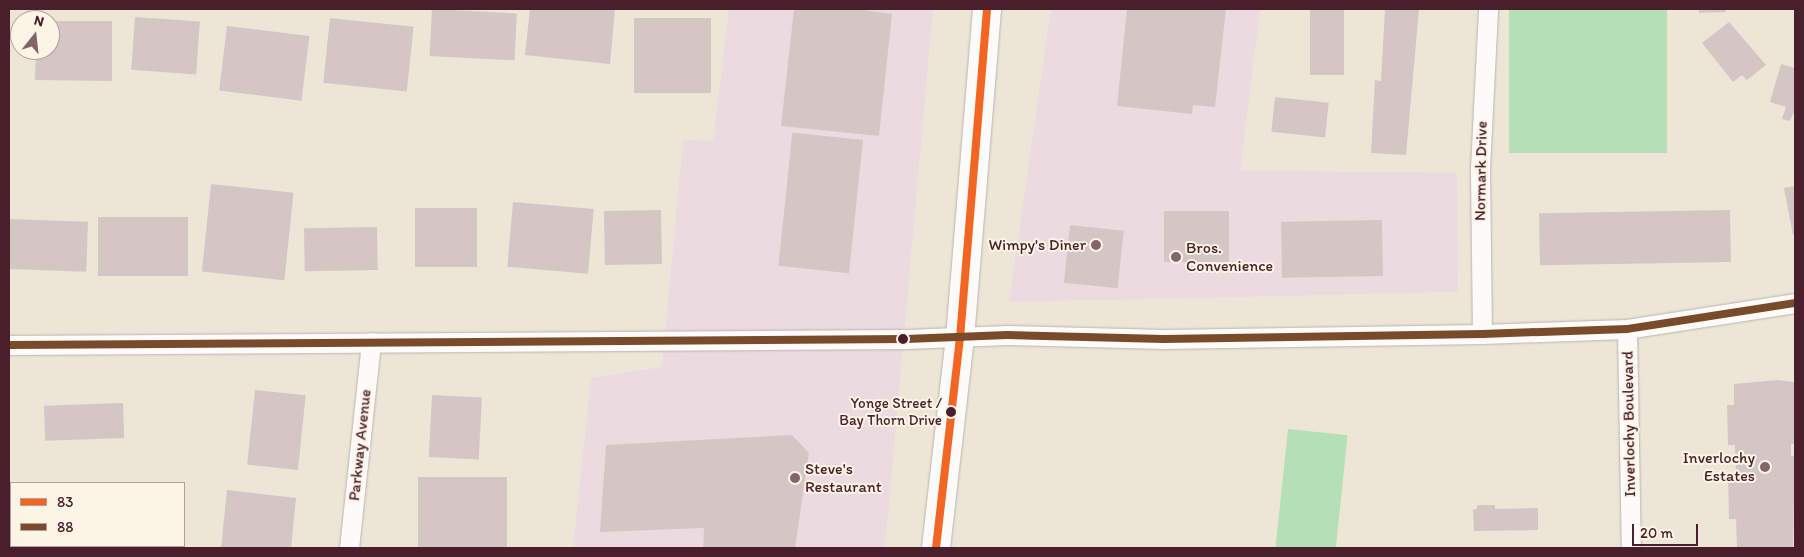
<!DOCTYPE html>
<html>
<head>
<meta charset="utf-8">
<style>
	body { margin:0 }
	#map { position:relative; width:1804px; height:557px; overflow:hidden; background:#ede6d7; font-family:Itim,sans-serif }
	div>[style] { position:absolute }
	.built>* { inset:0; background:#ecdae1 }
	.green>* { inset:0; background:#b5dfb5; transform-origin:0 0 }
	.building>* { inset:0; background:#d4c6c5; transform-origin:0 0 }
	.roads { filter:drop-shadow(0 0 1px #bdb4ac) drop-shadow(0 0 1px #bdb4ac) }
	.minor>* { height:19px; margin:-9.5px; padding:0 9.5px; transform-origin:9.5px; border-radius:9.5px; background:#fcfbf9 }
	.primary>* { height:28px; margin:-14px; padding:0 14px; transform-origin:14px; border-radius:14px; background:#fcfbf9 }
	.bus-1>* { height:8px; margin:-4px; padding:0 4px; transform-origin:4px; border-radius:4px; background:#f26522 }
	.bus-2>* { height:8px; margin:-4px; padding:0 4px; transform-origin:4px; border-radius:4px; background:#7a4b2a }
	.dots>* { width:14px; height:14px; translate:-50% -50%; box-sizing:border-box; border:2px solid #fcf5e5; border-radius:50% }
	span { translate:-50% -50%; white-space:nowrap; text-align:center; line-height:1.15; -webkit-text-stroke:4px #fcf5e5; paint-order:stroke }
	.bus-label { font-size:15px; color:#4a1f2b }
	.right { translate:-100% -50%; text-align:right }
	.street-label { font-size:16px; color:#4a1f2b }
	.poi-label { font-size:16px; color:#4a1f2b }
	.left { translate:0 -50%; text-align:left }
	.frame { position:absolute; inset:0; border:10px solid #4a1f2b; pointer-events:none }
	.legend { position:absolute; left:10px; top:482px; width:175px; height:65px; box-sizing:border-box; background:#fcf5e5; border:1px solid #b59f9b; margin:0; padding:6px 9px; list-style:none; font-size:15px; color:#4a1f2b }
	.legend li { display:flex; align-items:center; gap:10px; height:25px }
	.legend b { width:25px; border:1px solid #b59f9b }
	.north { position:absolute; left:10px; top:10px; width:50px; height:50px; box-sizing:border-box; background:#fcf5e5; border:1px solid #b59f9b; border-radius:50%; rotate:16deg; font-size:14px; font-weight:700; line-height:20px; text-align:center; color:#4a1f2b }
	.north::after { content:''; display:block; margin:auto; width:18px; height:22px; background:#836567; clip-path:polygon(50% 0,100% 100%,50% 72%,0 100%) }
	.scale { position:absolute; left:1632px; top:524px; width:66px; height:22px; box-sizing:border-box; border:2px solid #4a1f2b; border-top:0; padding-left:6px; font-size:15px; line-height:18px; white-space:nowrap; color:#4a1f2b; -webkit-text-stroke:4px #fcf5e5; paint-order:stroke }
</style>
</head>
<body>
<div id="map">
	<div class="built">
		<div style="clip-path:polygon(729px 9px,933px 9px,885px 548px,573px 548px,591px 378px,662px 367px,683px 140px,713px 141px)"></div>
		<div style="clip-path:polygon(1051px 9px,1260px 9px,1240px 170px,1457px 173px,1458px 292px,1009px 302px)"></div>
	</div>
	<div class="green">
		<div style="left:1509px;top:9px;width:158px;height:144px"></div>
		<div style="left:1288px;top:429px;width:60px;height:119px;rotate:6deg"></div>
	</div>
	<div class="building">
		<div style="left:432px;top:9px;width:85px;height:47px;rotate:3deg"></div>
		<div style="clip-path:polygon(530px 9px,615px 9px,610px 64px,525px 55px)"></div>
		<div style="clip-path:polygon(794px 9px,857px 9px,892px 14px,879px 136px,781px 126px)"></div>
		<div style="clip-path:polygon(1127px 9px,1226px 9px,1215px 107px,1193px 105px,1192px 114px,1117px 106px)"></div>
		<div style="left:1310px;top:9px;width:34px;height:66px"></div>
		<div style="clip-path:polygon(1385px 9px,1419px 9px,1406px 155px,1371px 153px,1375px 80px,1381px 81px)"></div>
		<div style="clip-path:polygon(1699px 9px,1725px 9px,1726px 12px,1699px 13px)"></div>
		<div style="left:135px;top:17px;width:65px;height:53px;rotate:4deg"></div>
		<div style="left:330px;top:18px;width:84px;height:65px;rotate:6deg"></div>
		<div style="left:634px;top:18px;width:77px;height:75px"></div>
		<div style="clip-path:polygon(50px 21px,112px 21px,112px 81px,35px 80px,36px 50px,50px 50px)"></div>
		<div style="clip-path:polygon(1729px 22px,1766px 65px,1747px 80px,1742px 75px,1733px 82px,1702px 43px)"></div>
		<div style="left:227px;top:26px;width:83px;height:65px;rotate:7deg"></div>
		<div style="clip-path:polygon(1781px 64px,1795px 68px,1795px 110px,1790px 121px,1782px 119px,1786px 107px,1770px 102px)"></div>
		<div style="left:1275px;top:97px;width:54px;height:35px;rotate:6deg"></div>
		<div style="left:863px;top:140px;width:134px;height:71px;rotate:96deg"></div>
		<div style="left:211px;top:184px;width:83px;height:88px;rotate:6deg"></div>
		<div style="clip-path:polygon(1795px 186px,1795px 234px,1793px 235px,1784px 188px)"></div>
		<div style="left:513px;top:202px;width:81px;height:65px;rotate:5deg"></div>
		<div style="left:415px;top:208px;width:62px;height:59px"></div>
		<div style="left:661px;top:210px;width:54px;height:57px;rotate:89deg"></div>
		<div style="left:1730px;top:210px;width:52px;height:191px;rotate:89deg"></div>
		<div style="left:1229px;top:211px;width:51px;height:65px;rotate:90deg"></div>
		<div style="left:98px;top:217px;width:90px;height:59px"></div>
		<div style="left:9px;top:219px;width:79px;height:50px;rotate:2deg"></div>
		<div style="left:1382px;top:220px;width:56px;height:101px;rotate:89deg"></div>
		<div style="left:1070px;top:225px;width:54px;height:58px;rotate:6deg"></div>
		<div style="left:377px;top:227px;width:43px;height:73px;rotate:89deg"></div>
		<div style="clip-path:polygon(1778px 380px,1794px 382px,1795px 444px,1791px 444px,1791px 456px,1795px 456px,1793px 548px,1737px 548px,1736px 519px,1729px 519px,1728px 477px,1736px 477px,1735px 445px,1728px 445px,1727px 405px,1734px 405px,1734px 384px)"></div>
		<div style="left:255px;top:390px;width:51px;height:75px;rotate:6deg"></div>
		<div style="left:432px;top:395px;width:50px;height:62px;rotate:3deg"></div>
		<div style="left:123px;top:403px;width:35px;height:79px;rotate:88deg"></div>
		<div style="clip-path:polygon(792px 435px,809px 453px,795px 548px,703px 548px,704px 528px,600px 532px,606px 445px)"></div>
		<div style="left:418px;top:477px;width:89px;height:71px"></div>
		<div style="clip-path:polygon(227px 490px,296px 498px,291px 548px,221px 548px)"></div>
		<div style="clip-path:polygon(1477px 505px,1495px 505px,1495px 509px,1538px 508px,1538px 530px,1474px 531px,1473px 509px,1477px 509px)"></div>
		<div style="left:27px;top:546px;width:86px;height:2px"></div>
	</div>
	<div class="roads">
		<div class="minor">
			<div style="left:1627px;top:329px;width:219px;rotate:89deg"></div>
			<div style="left:1482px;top:334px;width:166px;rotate:-90.7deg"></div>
			<div style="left:1480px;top:168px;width:159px;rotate:-87.1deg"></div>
			<div style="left:9px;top:345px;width:897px;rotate:-0.38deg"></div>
			<div style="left:906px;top:339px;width:101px;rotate:-2.3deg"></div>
			<div style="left:1007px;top:335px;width:157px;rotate:1.5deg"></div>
			<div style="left:1164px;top:339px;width:318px;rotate:-0.9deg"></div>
			<div style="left:1482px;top:334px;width:145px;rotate:-2deg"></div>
			<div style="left:1627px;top:329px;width:170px;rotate:-8.8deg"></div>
			<div style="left:349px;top:548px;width:207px;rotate:-83.9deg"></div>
		</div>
		<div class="primary">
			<div style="left:936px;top:548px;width:211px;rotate:-83.5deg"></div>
			<div style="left:960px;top:338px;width:330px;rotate:-85.3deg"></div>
		</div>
	</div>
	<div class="bus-1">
		<div style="left:936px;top:548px;width:211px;rotate:-83.5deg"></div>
		<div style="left:960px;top:338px;width:330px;rotate:-85.3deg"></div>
	</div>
	<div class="bus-2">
		<div style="left:9px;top:345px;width:897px;rotate:-0.38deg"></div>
		<div style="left:906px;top:339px;width:101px;rotate:-2.3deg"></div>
		<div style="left:1007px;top:335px;width:157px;rotate:1.5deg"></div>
		<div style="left:1164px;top:339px;width:318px;rotate:-0.9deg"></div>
		<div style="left:1482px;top:334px;width:145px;rotate:-2deg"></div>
		<div style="left:1627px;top:329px;width:170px;rotate:-8.8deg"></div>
	</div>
	<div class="dots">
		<div style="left:1096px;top:245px;background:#836567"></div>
		<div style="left:1176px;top:257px;background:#836567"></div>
		<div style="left:903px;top:339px;background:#4a1f2b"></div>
		<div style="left:951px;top:412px;background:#4a1f2b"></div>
		<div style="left:1765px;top:467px;background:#836567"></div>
		<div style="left:795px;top:478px;background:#836567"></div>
	</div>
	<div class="bus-label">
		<span class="right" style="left:942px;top:412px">Yonge Street /<br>Bay Thorn Drive</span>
	</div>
	<div class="street-label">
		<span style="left:1481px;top:171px;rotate:-89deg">Normark Drive</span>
		<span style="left:1629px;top:424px;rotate:-91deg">Inverlochy Boulevard</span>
		<span style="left:360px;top:445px;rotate:-84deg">Parkway Avenue</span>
	</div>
	<div class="poi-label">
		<span class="right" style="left:1086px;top:245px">Wimpy's Diner</span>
		<span class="left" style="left:1186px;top:257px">Bros.<br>Convenience</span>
		<span class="right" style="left:1755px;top:467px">Inverlochy<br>Estates</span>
		<span class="left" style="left:805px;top:478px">Steve's<br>Restaurant</span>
	</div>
	<div class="frame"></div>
	<ul class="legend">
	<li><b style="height:6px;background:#f26522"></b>83</li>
	<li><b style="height:6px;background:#7a4b2a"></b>88</li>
	</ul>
	<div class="north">N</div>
	<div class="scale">20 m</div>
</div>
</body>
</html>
